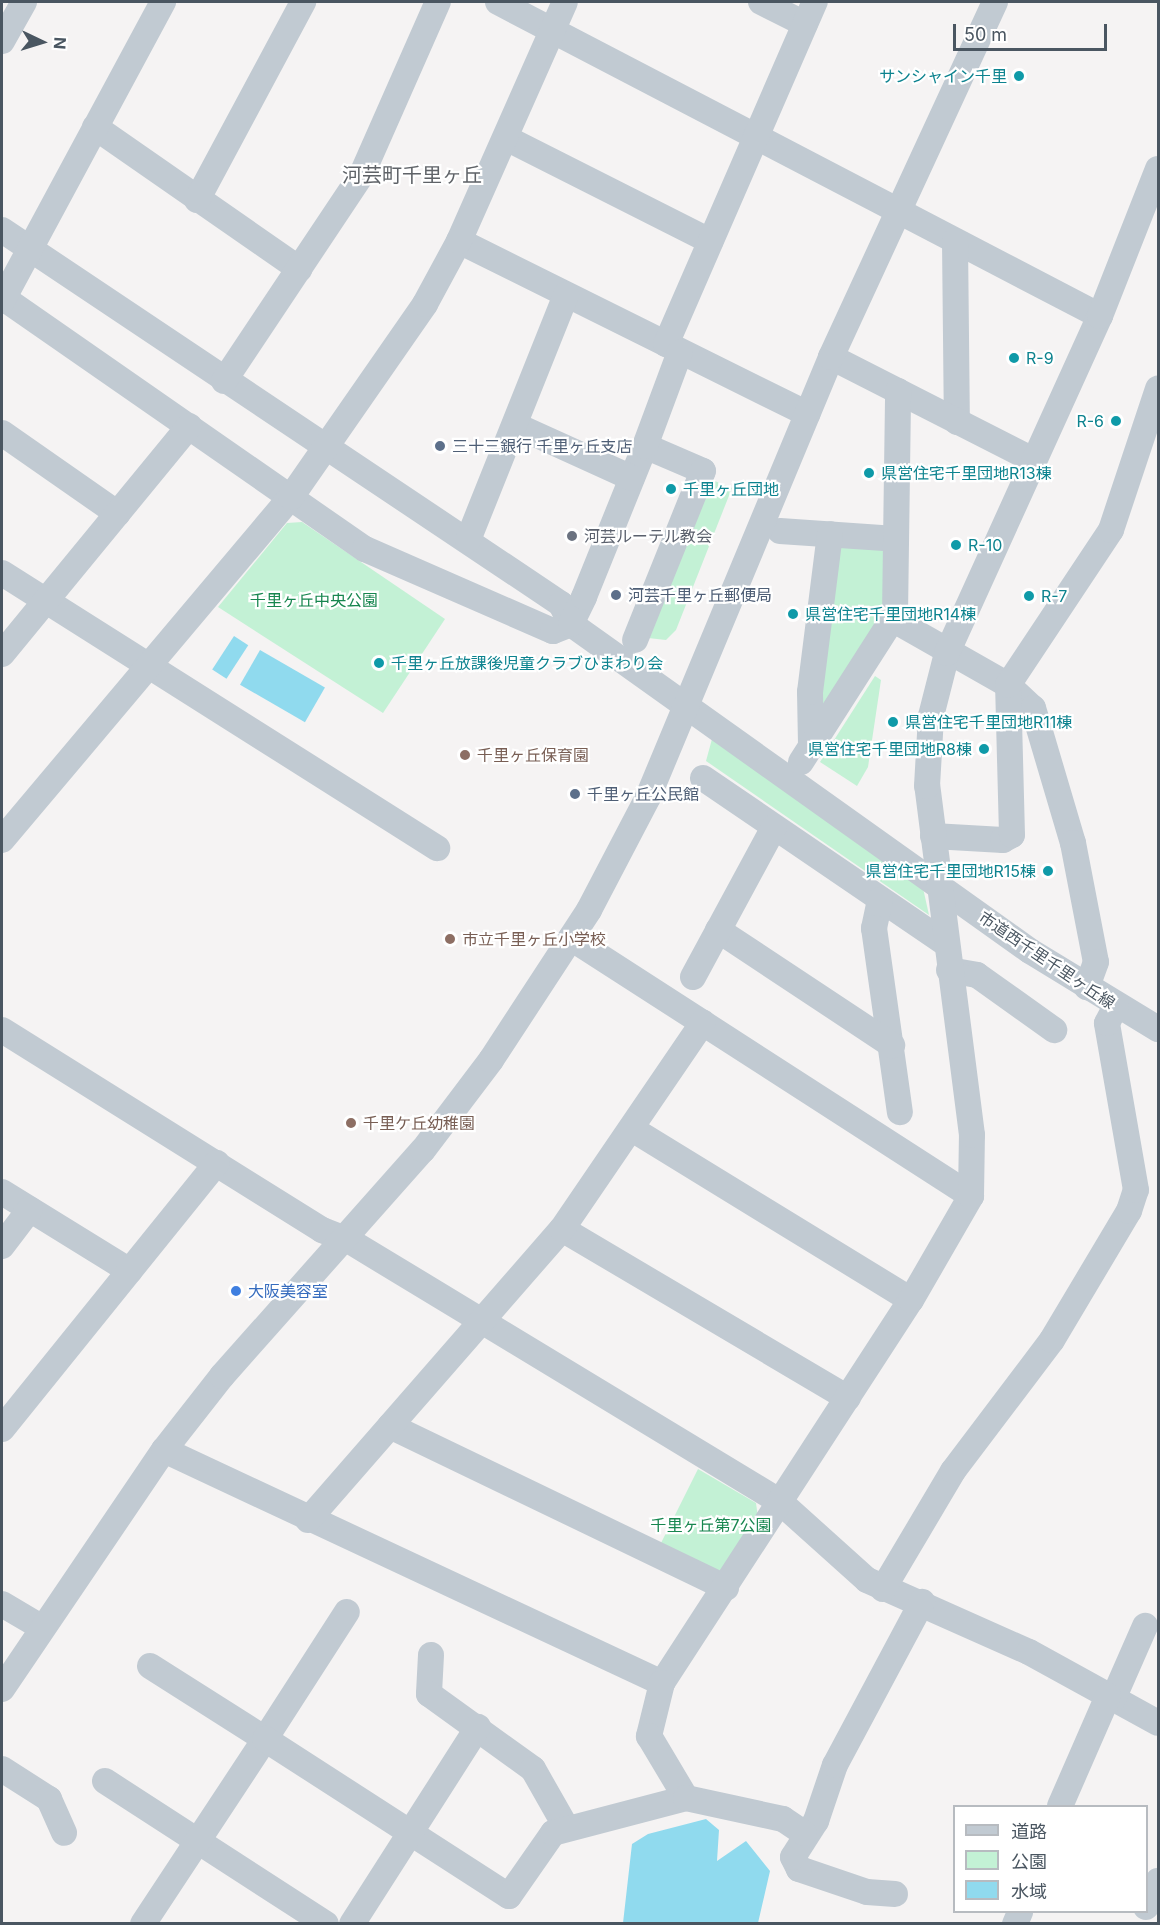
<!DOCTYPE html>
<html>
<head>
<meta charset="utf-8">
<style>
	body { margin:0 }
	#map { position:relative; width:1160px; height:1925px; overflow:hidden; background:#f5f3f3; font-family:Inter,"Noto Sans JP",sans-serif }
	div>[style] { position:absolute }
	.green>* { inset:0; background:#c3f1d5 }
	.water>* { inset:0; background:#90daee; transform-origin:0 0 }
	.minor>* { height:26px; margin:-13px; padding:0 13px; transform-origin:13px; border-radius:13px; background:#c1cad2 }
	.dots>* { width:16px; height:16px; translate:-50% -50%; box-sizing:border-box; border:3px solid #fff; border-radius:50% }
	span { translate:-50% -50%; white-space:nowrap; text-align:center; line-height:1.15; -webkit-text-stroke:4.5px #fff; paint-order:stroke }
	.culture-label { font-size:16px; color:#0d838f }
	.right { translate:-100% -50%; text-align:right }
	.left { translate:0 -50%; text-align:left }
	.service-label { font-size:16px; color:#4e5e75 }
	.worship-label { font-size:16px; color:#5b616d }
	.park-label { font-size:16px; color:#17864f }
	.education-label { font-size:16px; color:#785e54 }
	.street-label { font-size:16px; color:#4a5661 }
	.shop-label { font-size:16px; color:#366cbe }
	.quarter-label { font-size:20px; color:#5f6368 }
	.frame { position:absolute; inset:0; border:3px solid #4a5661; pointer-events:none }
	.legend { position:absolute; left:953px; top:1805px; width:195px; height:108px; box-sizing:border-box; background:#fff; border:2px solid #b7bbc0; margin:0; padding:8px 10px; list-style:none; font-size:18px; color:#4a5661 }
	.legend li { display:flex; align-items:center; gap:12px; height:30px }
	.legend b { width:30px; border:2px solid #b7bbc0 }
	.north { position:absolute; left:12px; top:12px; width:60px; height:60px; -webkit-text-stroke:4px #fff; paint-order:stroke; rotate:94deg; font-size:16px; font-weight:700; line-height:24px; text-align:center; color:#4a5661 }
	.north::after { content:''; display:block; margin:auto; width:21px; height:27px; background:#4a5661; clip-path:polygon(50% 0,100% 100%,50% 72%,0 100%) }
	.scale { position:absolute; left:953px; top:24px; width:154px; height:27px; box-sizing:border-box; border:3px solid #4a5661; border-top:0; padding-left:8px; font-size:18px; line-height:21px; white-space:nowrap; color:#4a5661; -webkit-text-stroke:4px #fff; paint-order:stroke }
</style>
</head>
<body>
<div id="map">
	<div class="green">
		<div style="clip-path:polygon(710px 479px,732px 488px,676px 630px,666px 640px,648px 638px)"></div>
		<div style="clip-path:polygon(302px 522px,445px 619px,383px 713px,218px 607px,287px 523px)"></div>
		<div style="clip-path:polygon(885px 543px,891px 611px,815px 730px,833px 545px)"></div>
		<div style="clip-path:polygon(875px 676px,881px 680px,868px 767px,857px 786px,820px 762px)"></div>
		<div style="clip-path:polygon(712px 739px,923px 888px,929px 915px,706px 761px)"></div>
		<div style="clip-path:polygon(698px 1469px,756px 1503px,758px 1518px,725px 1571px,712px 1572px,660px 1545px)"></div>
	</div>
	<div class="water">
		<div style="left:234px;top:636px;width:17px;height:40px;rotate:33deg"></div>
		<div style="left:260px;top:650px;width:75px;height:40px;rotate:30deg"></div>
		<div style="clip-path:polygon(706px 1819px,719px 1830px,717px 1861px,746px 1841px,770px 1871px,758px 1923px,623px 1923px,632px 1844px,648px 1834px)"></div>
	</div>
	<div class="minor">
		<div style="left:498px;top:2px;width:679px;rotate:27.55deg"></div>
		<div style="left:761px;top:2px;width:49px;rotate:26.6deg"></div>
		<div style="left:2px;top:41px;width:45px;rotate:-60.6deg"></div>
		<div style="left:95px;top:127px;width:249px;rotate:34.8deg"></div>
		<div style="left:506px;top:138px;width:229px;rotate:26.8deg"></div>
		<div style="left:197px;top:200px;width:225px;rotate:-61.8deg"></div>
		<div style="left:2px;top:230px;width:673px;rotate:33.78deg"></div>
		<div style="left:561px;top:604px;width:22px;rotate:63deg"></div>
		<div style="left:571px;top:624px;width:564px;rotate:35.47deg"></div>
		<div style="left:1030px;top:951px;width:150px;rotate:31.4deg"></div>
		<div style="left:459px;top:241px;width:389px;rotate:26.4deg"></div>
		<div style="left:955px;top:241px;width:181px;rotate:89.4deg"></div>
		<div style="left:2px;top:297px;width:442px;rotate:34.8deg"></div>
		<div style="left:365px;top:549px;width:205px;rotate:23.6deg"></div>
		<div style="left:553px;top:631px;width:19px;rotate:-21deg"></div>
		<div style="left:571px;top:624px;width:30px;rotate:-64deg"></div>
		<div style="left:584px;top:597px;width:163px;rotate:-68deg"></div>
		<div style="left:645px;top:446px;width:63px;rotate:23.3deg"></div>
		<div style="left:703px;top:471px;width:182px;rotate:111.9deg"></div>
		<div style="left:2px;top:301px;width:340px;rotate:-61.7deg"></div>
		<div style="left:666px;top:344px;width:373px;rotate:-66.5deg"></div>
		<div style="left:831px;top:357px;width:227px;rotate:27deg"></div>
		<div style="left:224px;top:381px;width:249px;rotate:-56.3deg"></div>
		<div style="left:362px;top:174px;width:188px;rotate:-66.2deg"></div>
		<div style="left:515px;top:425px;width:128px;rotate:24.4deg"></div>
		<div style="left:2px;top:433px;width:141px;rotate:34.9deg"></div>
		<div style="left:645px;top:446px;width:100px;rotate:-69.6deg"></div>
		<div style="left:780px;top:531px;width:116px;rotate:3.9deg"></div>
		<div style="left:468px;top:540px;width:264px;rotate:-68.2deg"></div>
		<div style="left:2px;top:573px;width:515px;rotate:32.3deg"></div>
		<div style="left:892px;top:619px;width:133px;rotate:29.6deg"></div>
		<div style="left:1008px;top:685px;width:34px;rotate:43deg"></div>
		<div style="left:1033px;top:708px;width:141px;rotate:73.5deg"></div>
		<div style="left:1073px;top:843px;width:121px;rotate:79.1deg"></div>
		<div style="left:1096px;top:962px;width:27px;rotate:110deg"></div>
		<div style="left:2px;top:654px;width:295px;rotate:-50.6deg"></div>
		<div style="left:811px;top:744px;width:52px;rotate:-91.1deg"></div>
		<div style="left:810px;top:692px;width:159px;rotate:-82.8deg"></div>
		<div style="left:801px;top:762px;width:174px;rotate:-57.4deg"></div>
		<div style="left:895px;top:615px;width:224px;rotate:-89.2deg"></div>
		<div style="left:703px;top:778px;width:293px;rotate:34.3deg"></div>
		<div style="left:933px;top:836px;width:70px;rotate:3.3deg"></div>
		<div style="left:1003px;top:840px;width:10px;rotate:-29deg"></div>
		<div style="left:1012px;top:835px;width:150px;rotate:-91.5deg"></div>
		<div style="left:1008px;top:685px;width:186px;rotate:-56.4deg"></div>
		<div style="left:1111px;top:530px;width:149px;rotate:-71.6deg"></div>
		<div style="left:2px;top:840px;width:449px;rotate:-49.9deg"></div>
		<div style="left:291px;top:497px;width:235px;rotate:-55.2deg"></div>
		<div style="left:425px;top:304px;width:72px;rotate:-61.6deg"></div>
		<div style="left:459px;top:241px;width:261px;rotate:-66.1deg"></div>
		<div style="left:880px;top:900px;width:29px;rotate:102deg"></div>
		<div style="left:874px;top:928px;width:186px;rotate:82deg"></div>
		<div style="left:718px;top:930px;width:209px;rotate:33.5deg"></div>
		<div style="left:571px;top:938px;width:476px;rotate:32.8deg"></div>
		<div style="left:949px;top:970px;width:28px;rotate:10deg"></div>
		<div style="left:977px;top:975px;width:95px;rotate:35.5deg"></div>
		<div style="left:693px;top:977px;width:170px;rotate:-61.6deg"></div>
		<div style="left:2px;top:1030px;width:377px;rotate:32deg"></div>
		<div style="left:322px;top:1230px;width:28px;rotate:21deg"></div>
		<div style="left:348px;top:1240px;width:504px;rotate:31.2deg"></div>
		<div style="left:779px;top:1501px;width:118px;rotate:41.9deg"></div>
		<div style="left:867px;top:1580px;width:177px;rotate:24deg"></div>
		<div style="left:1029px;top:1652px;width:147px;rotate:28.8deg"></div>
		<div style="left:632px;top:1129px;width:327px;rotate:31.5deg"></div>
		<div style="left:2px;top:1192px;width:150px;rotate:31.7deg"></div>
		<div style="left:562px;top:1229px;width:332px;rotate:30.6deg"></div>
		<div style="left:2px;top:1246px;width:46px;rotate:-52.9deg"></div>
		<div style="left:390px;top:1426px;width:373px;rotate:25.7deg"></div>
		<div style="left:2px;top:1429px;width:342px;rotate:-51.1deg"></div>
		<div style="left:164px;top:1450px;width:550px;rotate:25.07deg"></div>
		<div style="left:662px;top:1683px;width:457px;rotate:-57deg"></div>
		<div style="left:911px;top:1300px;width:120px;rotate:-60deg"></div>
		<div style="left:971px;top:1196px;width:61px;rotate:-89.1deg"></div>
		<div style="left:972px;top:1135px;width:352px;rotate:-97.3deg"></div>
		<div style="left:927px;top:786px;width:70px;rotate:-86.7deg"></div>
		<div style="left:931px;top:716px;width:65px;rotate:-75.7deg"></div>
		<div style="left:947px;top:653px;width:370px;rotate:-65.6deg"></div>
		<div style="left:1100px;top:316px;width:158px;rotate:-68.5deg"></div>
		<div style="left:308px;top:1520px;width:386px;rotate:-48.9deg"></div>
		<div style="left:562px;top:1229px;width:250px;rotate:-55.7deg"></div>
		<div style="left:883px;top:1589px;width:137px;rotate:-59.3deg"></div>
		<div style="left:953px;top:1471px;width:164px;rotate:-52.9deg"></div>
		<div style="left:1052px;top:1340px;width:150px;rotate:-59.2deg"></div>
		<div style="left:1129px;top:1211px;width:22px;rotate:-72deg"></div>
		<div style="left:1136px;top:1190px;width:169px;rotate:-99.9deg"></div>
		<div style="left:1107px;top:1023px;width:19px;rotate:-62deg"></div>
		<div style="left:2px;top:1604px;width:45px;rotate:30.5deg"></div>
		<div style="left:431px;top:1655px;width:39px;rotate:93deg"></div>
		<div style="left:429px;top:1694px;width:128px;rotate:35.8deg"></div>
		<div style="left:533px;top:1769px;width:67px;rotate:60.4deg"></div>
		<div style="left:150px;top:1666px;width:136px;rotate:32.4deg"></div>
		<div style="left:265px;top:1739px;width:151px;rotate:-57.2deg"></div>
		<div style="left:662px;top:1683px;width:55px;rotate:103.8deg"></div>
		<div style="left:649px;top:1736px;width:72px;rotate:59.2deg"></div>
		<div style="left:2px;top:1689px;width:289px;rotate:-55.9deg"></div>
		<div style="left:164px;top:1450px;width:94px;rotate:-51.9deg"></div>
		<div style="left:222px;top:1376px;width:302px;rotate:-48.4deg"></div>
		<div style="left:423px;top:1150px;width:113px;rotate:-52.9deg"></div>
		<div style="left:491px;top:1060px;width:179px;rotate:-56.8deg"></div>
		<div style="left:589px;top:910px;width:127px;rotate:-62.4deg"></div>
		<div style="left:648px;top:797px;width:477px;rotate:-67.4deg"></div>
		<div style="left:831px;top:357px;width:391px;rotate:-65.2deg"></div>
		<div style="left:1113px;top:1699px;width:80px;rotate:-66.3deg"></div>
		<div style="left:2px;top:1769px;width:56px;rotate:32.6deg"></div>
		<div style="left:49px;top:1799px;width:37px;rotate:66deg"></div>
		<div style="left:105px;top:1781px;width:263px;rotate:32.9deg"></div>
		<div style="left:1060px;top:1806px;width:120px;rotate:-66.4deg"></div>
		<div style="left:895px;top:1894px;width:28px;rotate:-176deg"></div>
		<div style="left:867px;top:1892px;width:72px;rotate:-161.3deg"></div>
		<div style="left:799px;top:1869px;width:13px;rotate:-117deg"></div>
		<div style="left:793px;top:1857px;width:43px;rotate:-57.4deg"></div>
		<div style="left:816px;top:1821px;width:59px;rotate:-71.3deg"></div>
		<div style="left:835px;top:1765px;width:185px;rotate:-61.9deg"></div>
		<div style="left:1146px;top:1907px;width:29px;rotate:-65deg"></div>
		<div style="left:143px;top:1924px;width:222px;rotate:-56.6deg"></div>
		<div style="left:265px;top:1739px;width:290px;rotate:32.8deg"></div>
		<div style="left:509px;top:1896px;width:77px;rotate:-55.1deg"></div>
		<div style="left:553px;top:1833px;width:138px;rotate:-14.7deg"></div>
		<div style="left:686px;top:1798px;width:99px;rotate:12.2deg"></div>
		<div style="left:783px;top:1819px;width:25px;rotate:34deg"></div>
		<div style="left:352px;top:1924px;width:234px;rotate:-57.4deg"></div>
		<div style="left:1015px;top:1924px;width:13px;rotate:-67deg"></div>
	</div>
	<div class="dots">
		<div style="left:1019px;top:76px;background:#0f9aa8"></div>
		<div style="left:1014px;top:358px;background:#0f9aa8"></div>
		<div style="left:1116px;top:421px;background:#0f9aa8"></div>
		<div style="left:440px;top:446px;background:#5c6f8a"></div>
		<div style="left:869px;top:473px;background:#0f9aa8"></div>
		<div style="left:671px;top:489px;background:#0f9aa8"></div>
		<div style="left:572px;top:536px;background:#6b7280"></div>
		<div style="left:956px;top:545px;background:#0f9aa8"></div>
		<div style="left:616px;top:595px;background:#5c6f8a"></div>
		<div style="left:1029px;top:596px;background:#0f9aa8"></div>
		<div style="left:793px;top:614px;background:#0f9aa8"></div>
		<div style="left:379px;top:663px;background:#0f9aa8"></div>
		<div style="left:893px;top:722px;background:#0f9aa8"></div>
		<div style="left:984px;top:749px;background:#0f9aa8"></div>
		<div style="left:465px;top:755px;background:#8d6e63"></div>
		<div style="left:575px;top:794px;background:#5c6f8a"></div>
		<div style="left:1048px;top:871px;background:#0f9aa8"></div>
		<div style="left:450px;top:939px;background:#8d6e63"></div>
		<div style="left:351px;top:1123px;background:#8d6e63"></div>
		<div style="left:236px;top:1291px;background:#3f7fe0"></div>
	</div>
	<div class="culture-label">
		<span class="right" style="left:1007px;top:76px">サンシャイン千里</span>
		<span class="left" style="left:1026px;top:358px">R-9</span>
		<span class="right" style="left:1104px;top:421px">R-6</span>
		<span class="left" style="left:881px;top:473px">県営住宅千里団地R13棟</span>
		<span class="left" style="left:683px;top:489px">千里ヶ丘団地</span>
		<span class="left" style="left:968px;top:545px">R-10</span>
		<span class="left" style="left:1041px;top:596px">R-7</span>
		<span class="left" style="left:805px;top:614px">県営住宅千里団地R14棟</span>
		<span class="left" style="left:391px;top:663px">千里ヶ丘放課後児童クラブひまわり会</span>
		<span class="left" style="left:905px;top:722px">県営住宅千里団地R11棟</span>
		<span class="right" style="left:972px;top:749px">県営住宅千里団地R8棟</span>
		<span class="right" style="left:1036px;top:871px">県営住宅千里団地R15棟</span>
	</div>
	<div class="service-label">
		<span class="left" style="left:452px;top:446px">三十三銀行 千里ヶ丘支店</span>
		<span class="left" style="left:628px;top:595px">河芸千里ヶ丘郵便局</span>
		<span class="left" style="left:587px;top:794px">千里ヶ丘公民館</span>
	</div>
	<div class="worship-label">
		<span class="left" style="left:584px;top:536px">河芸ルーテル教会</span>
	</div>
	<div class="park-label">
		<span style="left:314px;top:600px">千里ヶ丘中央公園</span>
		<span style="left:711px;top:1525px">千里ヶ丘第7公園</span>
	</div>
	<div class="education-label">
		<span class="left" style="left:477px;top:755px">千里ヶ丘保育園</span>
		<span class="left" style="left:462px;top:939px">市立千里ヶ丘小学校</span>
		<span class="left" style="left:363px;top:1123px">千里ケ丘幼稚園</span>
	</div>
	<div class="street-label">
		<span style="left:1047px;top:960px;rotate:34deg">市道西千里千里ヶ丘線</span>
	</div>
	<div class="shop-label">
		<span class="left" style="left:248px;top:1291px">大阪美容室</span>
	</div>
	<div class="quarter-label">
		<span style="left:412px;top:175px">河芸町千里ヶ丘</span>
	</div>
	<div class="frame"></div>
	<ul class="legend">
	<li><b style="height:8px;background:#c1cad2"></b>道路</li>
	<li><b style="height:16px;background:#c3f1d5"></b>公園</li>
	<li><b style="height:16px;background:#90daee"></b>水域</li>
	</ul>
	<div class="north">N</div>
	<div class="scale">50 m</div>
</div>
</body>
</html>
